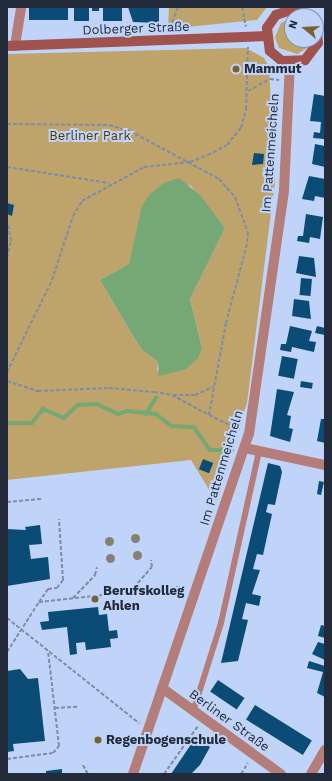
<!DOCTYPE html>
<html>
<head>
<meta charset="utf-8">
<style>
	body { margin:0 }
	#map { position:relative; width:332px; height:781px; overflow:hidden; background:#c0d4fa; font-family:"Work Sans",sans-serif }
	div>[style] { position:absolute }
	.green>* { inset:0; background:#bea36b }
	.water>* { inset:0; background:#75a874 }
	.stream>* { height:3.5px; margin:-1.75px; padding:0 1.75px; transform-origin:1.75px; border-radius:1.75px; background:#75a874 }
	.building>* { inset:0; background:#0a4c76; transform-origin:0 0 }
	.path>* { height:2px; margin-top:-1px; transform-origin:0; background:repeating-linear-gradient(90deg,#7d8ca8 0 4px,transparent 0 6px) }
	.service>* { height:5.5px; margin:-2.75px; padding:0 2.75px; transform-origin:2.75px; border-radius:2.75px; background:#b47d79 }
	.minor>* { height:10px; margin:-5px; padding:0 5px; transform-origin:5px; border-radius:5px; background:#b47d79 }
	.tertiary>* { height:10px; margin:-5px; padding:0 5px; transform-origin:5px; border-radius:5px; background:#b47d79 }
	.secondary>* { height:10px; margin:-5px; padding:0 5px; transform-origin:5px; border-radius:5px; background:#a0524e }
	.trees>* { width:9px; height:9px; margin:-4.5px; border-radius:50%; background:#848072 }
	.dots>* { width:11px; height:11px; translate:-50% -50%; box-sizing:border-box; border:2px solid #c0d4fa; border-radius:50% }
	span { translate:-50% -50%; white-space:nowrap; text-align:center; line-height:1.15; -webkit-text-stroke:4px #c0d4fa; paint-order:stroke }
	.street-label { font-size:13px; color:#232a39 }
	.poi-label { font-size:13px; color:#232a39; font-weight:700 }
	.left { translate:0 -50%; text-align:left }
	.park-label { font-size:13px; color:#523b03 }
	.frame { position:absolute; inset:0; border:8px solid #232a39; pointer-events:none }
	.north { position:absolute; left:284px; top:8px; width:40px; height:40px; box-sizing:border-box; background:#c0d4fa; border:1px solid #8190ad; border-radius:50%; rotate:288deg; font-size:11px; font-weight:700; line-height:16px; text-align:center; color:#232a39 }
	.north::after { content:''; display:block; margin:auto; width:14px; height:18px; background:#786232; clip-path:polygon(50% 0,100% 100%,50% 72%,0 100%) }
</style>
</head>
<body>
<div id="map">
	<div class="green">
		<div style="clip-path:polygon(169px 7px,267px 7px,257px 20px,168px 29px)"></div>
		<div style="clip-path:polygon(292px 18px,292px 40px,311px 40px,307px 48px,297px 54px,279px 48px,275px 37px,281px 23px)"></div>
		<div style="clip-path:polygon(evenodd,246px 48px,264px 58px,269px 67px,275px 181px,247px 403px,216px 501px,191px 460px,7px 480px,7px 54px,246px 48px,190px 185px,225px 228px,190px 299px,202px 348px,157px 371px,158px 362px,141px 349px,100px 280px,129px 264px,136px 236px,190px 185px)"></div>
	</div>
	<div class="water">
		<div style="clip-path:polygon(179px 178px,200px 195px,225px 228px,190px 299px,202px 348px,198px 358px,186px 369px,159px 376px,158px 362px,141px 349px,100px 280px,129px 264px,142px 206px,150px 194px,164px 183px)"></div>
	</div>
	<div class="stream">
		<div style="left:146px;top:414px;width:19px;rotate:-58deg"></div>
		<div style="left:7px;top:423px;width:25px"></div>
		<div style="left:32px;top:423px;width:18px;rotate:-52deg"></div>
		<div style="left:43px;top:409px;width:23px;rotate:23deg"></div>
		<div style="left:64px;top:418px;width:19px;rotate:-43deg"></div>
		<div style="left:78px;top:405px;width:19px;rotate:-3deg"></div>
		<div style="left:97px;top:404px;width:23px;rotate:25deg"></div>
		<div style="left:118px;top:414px;width:10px;rotate:-17deg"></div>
		<div style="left:128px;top:411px;width:28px;rotate:6deg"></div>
		<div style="left:156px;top:414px;width:20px;rotate:37deg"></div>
		<div style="left:172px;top:426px;width:22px;rotate:3deg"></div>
		<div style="left:194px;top:427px;width:28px;rotate:55deg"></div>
		<div style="left:210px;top:450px;width:22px"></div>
	</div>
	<div class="building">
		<div style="left:29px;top:7px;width:39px;height:13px"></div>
		<div style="left:74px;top:7px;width:15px;height:14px"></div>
		<div style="left:92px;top:7px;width:7px;height:4px"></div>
		<div style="left:103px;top:7px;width:19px;height:14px"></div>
		<div style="clip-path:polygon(128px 7px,159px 7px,159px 23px,133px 22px)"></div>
		<div style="clip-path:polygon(314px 94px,325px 96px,324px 139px,313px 138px,314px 132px,320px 133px,321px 122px,310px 121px)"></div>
		<div style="clip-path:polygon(315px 144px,325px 146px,325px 167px,312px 164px)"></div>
		<div style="clip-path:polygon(254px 153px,264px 154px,263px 164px,252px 165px)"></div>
		<div style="clip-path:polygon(309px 176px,325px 179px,325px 198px,315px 196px,314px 201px,302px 199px)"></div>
		<div style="clip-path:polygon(7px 203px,14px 205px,12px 216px,7px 214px)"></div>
		<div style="clip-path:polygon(306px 214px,323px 217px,320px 239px,310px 237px,309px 243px,297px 241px,298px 236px,303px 236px)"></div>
		<div style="clip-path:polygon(299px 256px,314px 258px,316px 277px,296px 273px)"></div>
		<div style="left:301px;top:278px;width:11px;height:17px;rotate:5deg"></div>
		<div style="clip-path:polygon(294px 299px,309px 301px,311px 319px,292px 316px)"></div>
		<div style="clip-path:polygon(290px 326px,312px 331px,309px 341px,316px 342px,314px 352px,292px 347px,291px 352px,280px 350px,281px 344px,286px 344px)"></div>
		<div style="clip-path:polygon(317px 326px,325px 328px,325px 335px,315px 333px)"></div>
		<div style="left:282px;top:356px;width:16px;height:20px;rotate:11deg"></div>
		<div style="left:301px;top:381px;width:12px;height:6px;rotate:9deg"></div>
		<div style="clip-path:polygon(277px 389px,294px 392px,287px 415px,291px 416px,289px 428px,293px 429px,290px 442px,270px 436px)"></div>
		<div style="clip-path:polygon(321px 419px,325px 419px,325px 443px,317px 441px)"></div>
		<div style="left:203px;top:459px;width:11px;height:11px;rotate:22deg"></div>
		<div style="clip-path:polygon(268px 463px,280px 466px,282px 472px,275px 505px,268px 504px,266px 512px,272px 514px,263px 555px,257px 554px,253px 569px,260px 570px,252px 594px,261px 596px,259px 606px,246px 603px,242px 619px,248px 620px,238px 661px,221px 663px)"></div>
		<div style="clip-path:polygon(319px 481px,324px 482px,321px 495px,317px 494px)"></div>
		<div style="clip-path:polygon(40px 525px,42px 544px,29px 545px,31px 559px,48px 557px,50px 579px,7px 586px,7px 529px,26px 530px,25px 527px)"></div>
		<div style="clip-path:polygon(98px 607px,99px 615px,107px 614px,109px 631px,117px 630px,118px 638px,110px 639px,111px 647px,86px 650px,85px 642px,76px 643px,77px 654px,70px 655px,67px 627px,42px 630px,40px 622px,49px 621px,48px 612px)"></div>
		<div style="clip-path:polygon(321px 625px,325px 626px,325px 638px,318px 636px)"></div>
		<div style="clip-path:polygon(318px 642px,325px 644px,325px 660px,312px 654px)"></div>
		<div style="clip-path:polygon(309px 661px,325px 666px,325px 697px,317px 693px,323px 672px,307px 668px)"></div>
		<div style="clip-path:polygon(20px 669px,28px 679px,38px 678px,45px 741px,13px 744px,14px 751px,7px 752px,7px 671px)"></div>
		<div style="left:218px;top:680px;width:32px;height:14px;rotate:34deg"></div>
		<div style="left:255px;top:705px;width:67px;height:17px;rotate:32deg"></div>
		<div style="clip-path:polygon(196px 737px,210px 747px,200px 765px,191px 774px,171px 774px)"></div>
		<div style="clip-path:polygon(62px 769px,62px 774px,46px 774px,46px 771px)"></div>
	</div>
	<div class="path">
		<div style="left:242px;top:7px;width:20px;rotate:79deg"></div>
		<div style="left:170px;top:28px;width:22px;rotate:-69deg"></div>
		<div style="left:248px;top:91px;width:25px;rotate:-29deg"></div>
		<div style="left:270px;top:79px;width:9px;rotate:6deg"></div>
		<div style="left:7px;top:124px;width:102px;rotate:0.6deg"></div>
		<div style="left:109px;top:125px;width:22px;rotate:16deg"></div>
		<div style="left:130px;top:131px;width:101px;rotate:28.3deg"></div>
		<div style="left:219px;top:179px;width:24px;rotate:48deg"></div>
		<div style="left:235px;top:197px;width:37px;rotate:70deg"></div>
		<div style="left:248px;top:232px;width:12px;rotate:95deg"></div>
		<div style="left:247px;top:244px;width:82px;rotate:104.9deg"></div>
		<div style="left:226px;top:323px;width:94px;rotate:100.5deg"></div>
		<div style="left:209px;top:415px;width:34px;rotate:26deg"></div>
		<div style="left:7px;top:167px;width:103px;rotate:8.9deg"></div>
		<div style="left:7px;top:258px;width:17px;rotate:-77deg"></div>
		<div style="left:11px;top:241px;width:17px;rotate:-100deg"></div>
		<div style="left:7px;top:372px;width:102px;rotate:-63.9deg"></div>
		<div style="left:52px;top:280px;width:67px;rotate:-71.8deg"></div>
		<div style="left:73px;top:216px;width:17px;rotate:-59deg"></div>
		<div style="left:82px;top:201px;width:71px;rotate:-28.7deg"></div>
		<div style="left:144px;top:167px;width:46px;rotate:-6.2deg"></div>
		<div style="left:190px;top:162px;width:19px;rotate:-21deg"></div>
		<div style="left:208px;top:155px;width:21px;rotate:-28deg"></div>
		<div style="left:227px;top:145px;width:22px;rotate:-51deg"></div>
		<div style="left:241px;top:128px;width:20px;rotate:-75deg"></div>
		<div style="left:246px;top:109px;width:62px;rotate:-88.2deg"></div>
		<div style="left:7px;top:381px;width:33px;rotate:18deg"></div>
		<div style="left:38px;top:391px;width:71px;rotate:-2.4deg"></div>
		<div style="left:109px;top:388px;width:45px;rotate:5.1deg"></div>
		<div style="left:154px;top:392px;width:18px;rotate:9deg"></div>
		<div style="left:172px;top:395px;width:42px;rotate:28.4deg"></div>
		<div style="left:173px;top:395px;width:22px"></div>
		<div style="left:195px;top:395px;width:20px;rotate:-24deg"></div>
		<div style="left:7px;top:502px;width:36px;rotate:-5deg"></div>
		<div style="left:130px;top:592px;width:33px;rotate:-49deg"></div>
		<div style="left:152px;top:567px;width:7px;rotate:-98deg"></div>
		<div style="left:73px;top:598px;width:32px;rotate:-46deg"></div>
		<div style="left:95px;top:575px;width:8px;rotate:-76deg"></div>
		<div style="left:39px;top:602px;width:16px;rotate:-55deg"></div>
		<div style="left:48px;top:589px;width:9px;rotate:-6deg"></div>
		<div style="left:57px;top:588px;width:10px;rotate:-53deg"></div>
		<div style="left:63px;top:580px;width:61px;rotate:-93.8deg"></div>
		<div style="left:7px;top:618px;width:169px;rotate:38.5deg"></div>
		<div style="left:7px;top:652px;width:59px;rotate:-57.4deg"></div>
		<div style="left:39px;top:602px;width:148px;rotate:-6.2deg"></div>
		<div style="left:55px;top:708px;width:22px;rotate:-3deg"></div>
		<div style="left:7px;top:759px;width:46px;rotate:-7.4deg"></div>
		<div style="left:53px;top:753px;width:9px;rotate:-49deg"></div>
		<div style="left:59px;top:746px;width:96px;rotate:-96.6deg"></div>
		<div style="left:83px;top:765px;width:10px;rotate:61deg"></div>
		<div style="left:164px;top:774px;width:59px;rotate:-54.7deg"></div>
		<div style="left:241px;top:774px;width:13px;rotate:-58deg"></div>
	</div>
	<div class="service">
		<div style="left:193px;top:712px;width:93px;rotate:-72.5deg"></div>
		<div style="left:221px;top:623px;width:176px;rotate:-77.5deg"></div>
	</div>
	<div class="minor">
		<div style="left:15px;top:46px;width:39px;rotate:-81deg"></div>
		<div style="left:245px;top:448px;width:82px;rotate:12deg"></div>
		<div style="left:162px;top:688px;width:147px;rotate:35.9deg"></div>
		<div style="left:311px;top:774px;width:28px;rotate:-60deg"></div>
	</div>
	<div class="tertiary">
		<div style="left:133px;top:774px;width:359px;rotate:-71.2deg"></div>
		<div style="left:249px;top:434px;width:246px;rotate:-81.8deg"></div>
		<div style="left:284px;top:190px;width:127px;rotate:-87.3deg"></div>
	</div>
	<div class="secondary">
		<div style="left:310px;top:16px;width:20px;rotate:-162deg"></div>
		<div style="left:291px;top:10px;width:16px;rotate:162deg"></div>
		<div style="left:276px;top:15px;width:16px;rotate:125deg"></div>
		<div style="left:267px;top:28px;width:23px;rotate:83deg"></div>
		<div style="left:270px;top:51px;width:16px;rotate:40deg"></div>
		<div style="left:282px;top:61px;width:23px;rotate:-2deg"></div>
		<div style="left:305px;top:60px;width:21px;rotate:-53deg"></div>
		<div style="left:318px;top:43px;width:19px;rotate:-96deg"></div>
		<div style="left:7px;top:46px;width:259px;rotate:-2.2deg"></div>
	</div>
	<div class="trees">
		<div style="left:135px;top:538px"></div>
		<div style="left:109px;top:541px"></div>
		<div style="left:137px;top:555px"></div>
		<div style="left:110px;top:558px"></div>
	</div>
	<div class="dots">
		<div style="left:236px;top:69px;background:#786232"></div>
		<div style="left:95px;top:599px;background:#786232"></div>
		<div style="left:98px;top:740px;background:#786232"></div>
	</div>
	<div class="street-label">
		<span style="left:136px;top:29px;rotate:-2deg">Dolberger Straße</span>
		<span style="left:271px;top:153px;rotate:-86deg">Im Pattenmeicheln</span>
		<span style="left:222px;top:468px;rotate:-73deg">Im Pattenmeicheln</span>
		<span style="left:229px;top:721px;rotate:36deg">Berliner Straße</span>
	</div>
	<div class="poi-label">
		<span class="left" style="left:244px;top:69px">Mammut</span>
		<span class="left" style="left:103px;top:599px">Berufskolleg<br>Ahlen</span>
		<span class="left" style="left:106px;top:740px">Regenbogenschule</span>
	</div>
	<div class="park-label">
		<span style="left:90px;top:136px">Berliner Park</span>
	</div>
	<div class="frame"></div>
	<div class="north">N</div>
</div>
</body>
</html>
